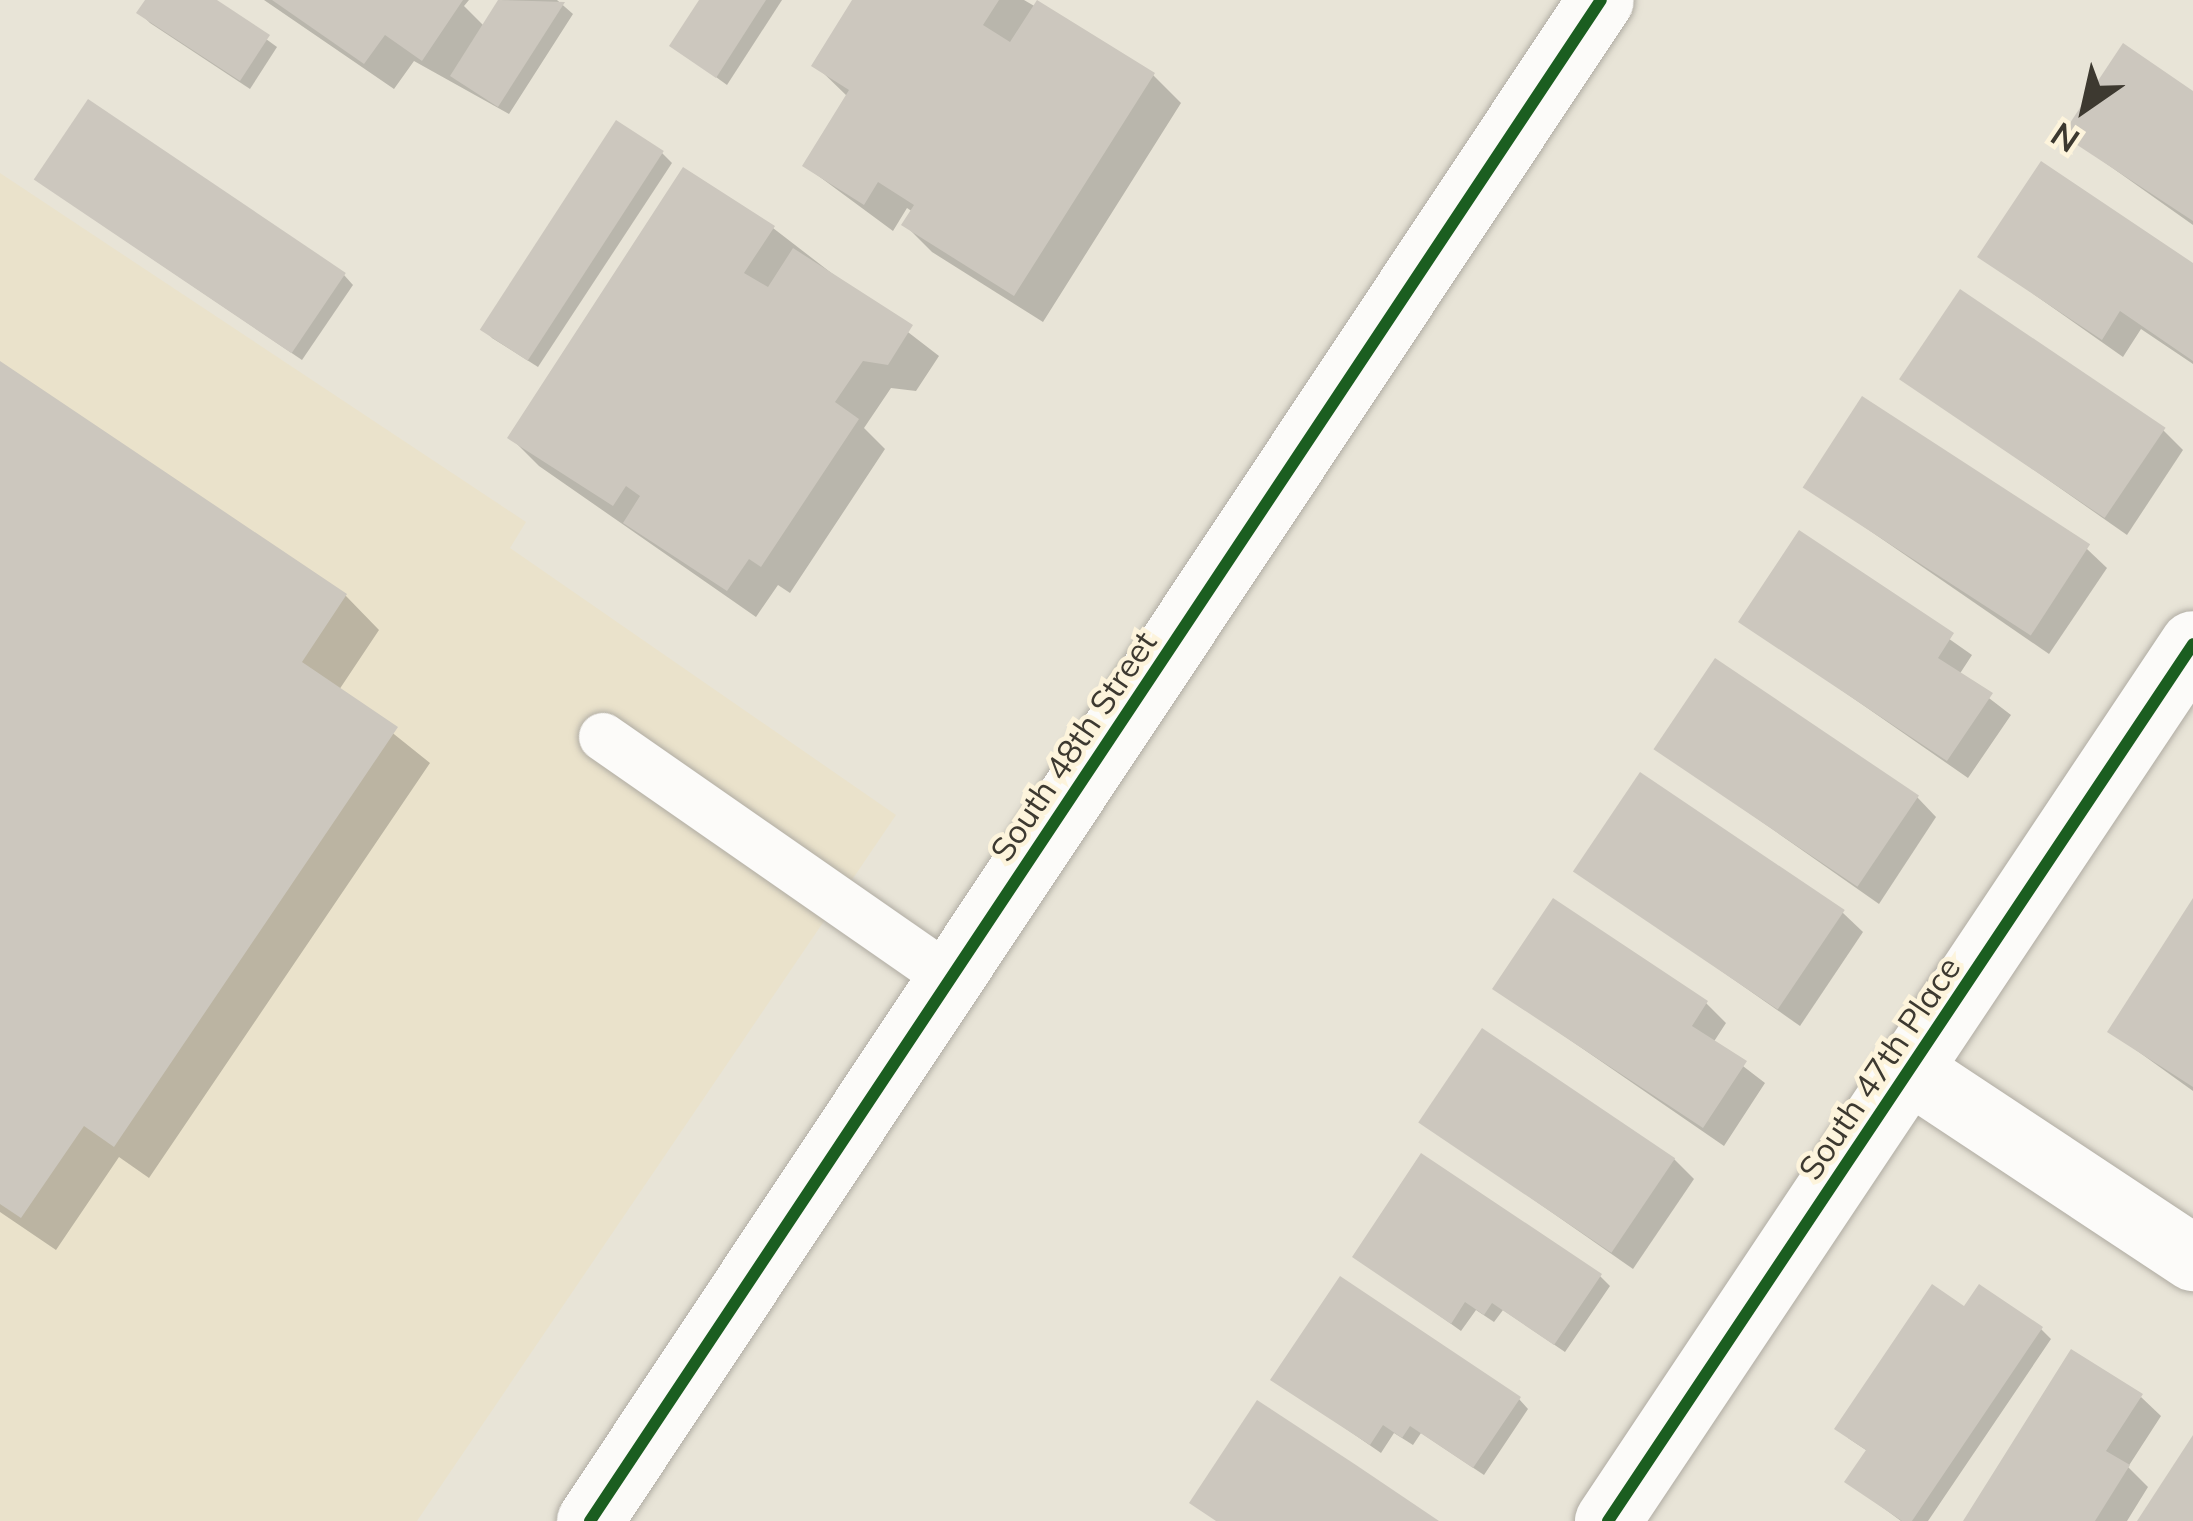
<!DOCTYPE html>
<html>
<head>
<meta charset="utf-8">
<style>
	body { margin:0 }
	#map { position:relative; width:2193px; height:1521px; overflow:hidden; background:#e8e4d7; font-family:Mulish,sans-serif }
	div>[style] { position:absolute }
	.built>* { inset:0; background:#eae2cb }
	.shadow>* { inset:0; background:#0003 }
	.building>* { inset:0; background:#ccc7be; transform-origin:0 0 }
	.roads { filter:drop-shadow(0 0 3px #b0aca3) drop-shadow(0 0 3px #b0aca3) }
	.service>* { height:48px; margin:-24px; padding:0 24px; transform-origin:24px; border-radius:24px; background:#fcfbf9 }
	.minor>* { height:66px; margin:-33px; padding:0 33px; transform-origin:33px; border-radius:33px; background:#fcfbf9 }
	.secondary>* { height:66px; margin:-33px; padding:0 33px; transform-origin:33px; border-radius:33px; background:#fcfbf9 }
	.cycleway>* { height:12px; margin:-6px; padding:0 6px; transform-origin:6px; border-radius:6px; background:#1b5e20 }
	span { translate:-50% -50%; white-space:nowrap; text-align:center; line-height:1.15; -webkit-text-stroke:9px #fdf4dc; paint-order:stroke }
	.street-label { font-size:33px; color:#3d3930 }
	.north { position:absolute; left:2025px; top:48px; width:120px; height:120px; -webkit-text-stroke:9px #fdf4dc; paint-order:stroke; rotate:214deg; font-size:33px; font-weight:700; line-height:48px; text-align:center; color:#3d3930 }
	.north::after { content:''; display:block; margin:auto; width:42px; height:54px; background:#3d3930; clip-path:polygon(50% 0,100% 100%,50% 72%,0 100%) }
</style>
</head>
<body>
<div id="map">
	<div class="built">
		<div style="clip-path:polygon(0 173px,526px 522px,510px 548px,896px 815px,417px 1521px,0 1521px)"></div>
	</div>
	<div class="shadow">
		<div style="clip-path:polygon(149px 0,212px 0,277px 47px,250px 89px,150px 23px,140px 13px)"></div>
		<div style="clip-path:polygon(264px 0,469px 0,464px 6px,485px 27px,502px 0,557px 0,573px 14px,509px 114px,414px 61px,394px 89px)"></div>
		<div style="clip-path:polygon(703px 0,782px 0,727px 85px,673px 46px)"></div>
		<div style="clip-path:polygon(856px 0,1024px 0,1153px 75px,1181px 103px,1043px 322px,932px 252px,904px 224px,913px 212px,907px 208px,893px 231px,805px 166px,848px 97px,815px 65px)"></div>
		<div style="clip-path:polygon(2193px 94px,2193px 225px,2066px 135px)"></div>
		<div style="clip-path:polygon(662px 153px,672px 163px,538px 367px,492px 338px,483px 328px)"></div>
		<div style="clip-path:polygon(48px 188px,344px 275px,353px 285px,302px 360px)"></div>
		<div style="clip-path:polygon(773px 228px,939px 356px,916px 391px,891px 388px,864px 428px,885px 449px,790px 593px,778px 585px,756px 617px,539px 466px,511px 438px)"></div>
		<div style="clip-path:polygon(1981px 257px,2193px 266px,2193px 364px,2141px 329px,2123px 357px)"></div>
		<div style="clip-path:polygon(0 364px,346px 596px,379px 630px,339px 690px,430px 763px,149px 1178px,119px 1157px,56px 1250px,0 1212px)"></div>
		<div style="clip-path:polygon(1904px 379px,2163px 430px,2183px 450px,2127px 535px)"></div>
		<div style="clip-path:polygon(1805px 486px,2087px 549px,2107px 568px,2049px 654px)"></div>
		<div style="clip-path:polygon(1800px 534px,1972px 655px,1959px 675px,2011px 715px,1968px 778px,1742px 621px)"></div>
		<div style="clip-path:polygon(1658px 749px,1917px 797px,1936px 817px,1879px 904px)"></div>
		<div style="clip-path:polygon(1577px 870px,1843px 913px,1863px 932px,1800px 1026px)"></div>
		<div style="clip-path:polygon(2193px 903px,2193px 1091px,2111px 1032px)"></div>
		<div style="clip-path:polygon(1496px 989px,1706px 1003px,1726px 1023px,1713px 1043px,1765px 1083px,1724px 1146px)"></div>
		<div style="clip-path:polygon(1422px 1122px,1674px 1159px,1694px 1179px,1633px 1269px)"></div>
		<div style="clip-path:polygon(1356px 1256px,1600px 1276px,1610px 1286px,1565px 1352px,1503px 1310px,1494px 1322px,1476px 1310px,1461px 1331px)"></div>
		<div style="clip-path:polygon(1964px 1310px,2041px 1329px,2051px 1339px,1928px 1521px,1901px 1521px,1848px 1482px,1869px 1452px,1848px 1438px)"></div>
		<div style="clip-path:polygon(1274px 1379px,1519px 1399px,1528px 1409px,1484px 1475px,1421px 1433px,1413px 1445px,1394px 1433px,1381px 1453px)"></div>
		<div style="clip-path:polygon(2141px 1397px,2161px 1416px,2128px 1467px,2148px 1487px,2127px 1521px,1966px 1521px)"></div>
	</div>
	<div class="building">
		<div style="clip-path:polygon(145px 0,217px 0,270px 35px,240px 81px,136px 13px)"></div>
		<div style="clip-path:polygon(272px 0,463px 0,422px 61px,385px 35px,364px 64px)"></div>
		<div style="clip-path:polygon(498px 0,565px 2px,498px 107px,450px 76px)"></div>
		<div style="clip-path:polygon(699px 0,766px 0,716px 78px,669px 46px)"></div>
		<div style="clip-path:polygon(852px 0,999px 0,983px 25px,1010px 42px,1037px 0,1155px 73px,1014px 296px,901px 225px,914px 205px,878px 182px,864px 205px,802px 166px,849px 90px,811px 66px)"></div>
		<div style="clip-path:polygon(2123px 43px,2193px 91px,2193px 221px,2062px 135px)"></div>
		<div style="left:88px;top:99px;width:311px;height:97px;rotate:34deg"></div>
		<div style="left:616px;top:120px;width:57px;height:250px;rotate:33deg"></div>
		<div style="clip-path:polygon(2041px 161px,2193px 263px,2193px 361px,2120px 311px,2102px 340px,1977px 257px)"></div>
		<div style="clip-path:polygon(683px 167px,775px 226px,744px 273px,768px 287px,793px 248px,913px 325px,888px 365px,863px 361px,835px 402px,859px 419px,761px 567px,749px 559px,727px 591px,623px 523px,640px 496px,626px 486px,613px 506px,507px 438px)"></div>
		<div style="left:1960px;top:289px;width:248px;height:109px;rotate:34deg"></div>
		<div style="clip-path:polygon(0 361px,347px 594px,302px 662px,398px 727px,114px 1147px,84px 1126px,21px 1218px,0 1204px)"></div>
		<div style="left:1862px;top:396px;width:272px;height:109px;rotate:33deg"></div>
		<div style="clip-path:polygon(1799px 530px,1954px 633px,1938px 658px,1993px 693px,1947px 761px,1738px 622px)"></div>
		<div style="left:1715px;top:658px;width:246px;height:110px;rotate:34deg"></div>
		<div style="left:1640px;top:772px;width:247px;height:120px;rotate:34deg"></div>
		<div style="clip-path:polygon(1553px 898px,1708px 1001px,1692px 1026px,1747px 1061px,1703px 1128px,1492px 989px)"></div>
		<div style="clip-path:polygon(2193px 898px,2193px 1087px,2107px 1032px)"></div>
		<div style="left:1482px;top:1028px;width:233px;height:114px;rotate:34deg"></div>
		<div style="clip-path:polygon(1421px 1153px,1602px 1274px,1554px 1345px,1492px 1303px,1484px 1315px,1465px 1302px,1451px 1324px,1352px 1257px)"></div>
		<div style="clip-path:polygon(1340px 1276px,1521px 1397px,1473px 1468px,1410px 1426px,1402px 1438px,1383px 1425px,1370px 1445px,1270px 1380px)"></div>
		<div style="clip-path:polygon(1932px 1284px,1964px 1306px,1979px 1284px,2043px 1327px,1912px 1521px,1902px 1521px,1844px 1482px,1866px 1450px,1834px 1429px)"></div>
		<div style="clip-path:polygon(2071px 1349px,2143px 1394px,2106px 1451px,2130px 1465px,2095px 1521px,1963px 1521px)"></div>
		<div style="clip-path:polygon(1257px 1400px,1356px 1465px,1439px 1521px,1216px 1521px,1189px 1503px)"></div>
		<div style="clip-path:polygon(2193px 1435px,2193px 1521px,2137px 1521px)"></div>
	</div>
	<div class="roads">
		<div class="service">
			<div style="left:603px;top:737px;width:424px;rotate:34.8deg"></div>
		</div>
		<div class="minor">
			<div style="left:1909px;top:1070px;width:341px;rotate:33.5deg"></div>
			<div style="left:1608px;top:1521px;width:1054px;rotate:-56.29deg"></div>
		</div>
		<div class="secondary">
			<div style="left:590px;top:1521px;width:1826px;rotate:-56.39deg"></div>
		</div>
	</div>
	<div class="cycleway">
		<div style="left:590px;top:1521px;width:1826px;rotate:-56.39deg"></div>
		<div style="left:1608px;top:1521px;width:1054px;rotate:-56.29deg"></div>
	</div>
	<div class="street-label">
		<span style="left:1073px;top:746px;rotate:-56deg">South 48th Street</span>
		<span style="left:1879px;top:1068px;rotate:-56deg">South 47th Place</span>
	</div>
	<div class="north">N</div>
</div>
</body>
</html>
